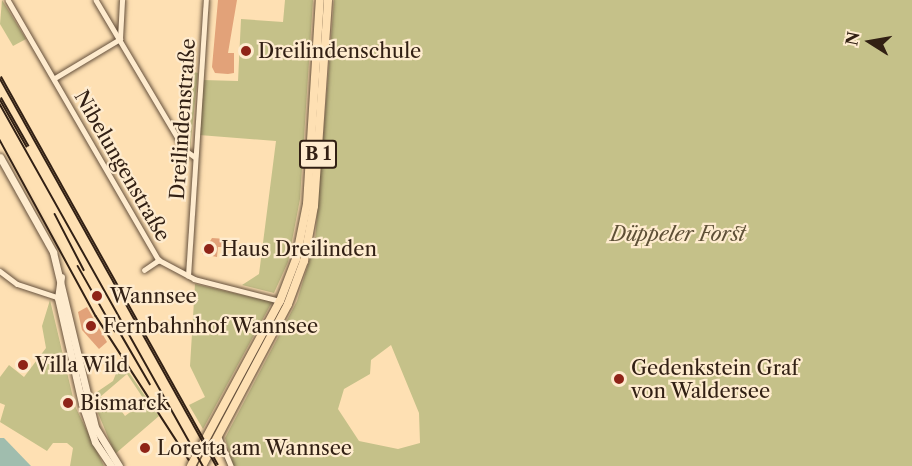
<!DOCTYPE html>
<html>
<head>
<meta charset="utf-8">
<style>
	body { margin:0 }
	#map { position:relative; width:912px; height:466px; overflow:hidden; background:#fee0b3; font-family:"Libre Caslon Text",serif }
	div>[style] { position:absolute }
	.green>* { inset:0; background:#c5c189 }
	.water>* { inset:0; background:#a0bdae }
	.building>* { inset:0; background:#e2a279 }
	.roads { filter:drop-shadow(0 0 2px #65503c) drop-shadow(0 0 2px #65503c) }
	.street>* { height:4.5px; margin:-2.25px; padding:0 2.25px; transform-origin:2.25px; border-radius:2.25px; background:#feebce }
	.secondary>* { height:7px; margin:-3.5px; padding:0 3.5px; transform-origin:3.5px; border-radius:3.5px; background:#feebce }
	.primary>* { height:8px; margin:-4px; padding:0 4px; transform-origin:4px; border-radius:4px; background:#fee0b3 }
	.tram>* { height:1.5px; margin:-0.75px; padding:0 0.75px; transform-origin:0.75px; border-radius:0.75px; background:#322014 }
	.rail>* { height:4px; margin-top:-2px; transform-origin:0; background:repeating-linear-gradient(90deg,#feebce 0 4.5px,#322014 0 9px); box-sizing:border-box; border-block:2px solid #322014 }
	.dots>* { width:16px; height:16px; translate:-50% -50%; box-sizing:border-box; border:3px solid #feebce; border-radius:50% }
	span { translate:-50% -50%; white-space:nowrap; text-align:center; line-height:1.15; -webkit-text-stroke:4.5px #feebce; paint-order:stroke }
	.shield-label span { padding:2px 4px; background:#feebce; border:2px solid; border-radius:4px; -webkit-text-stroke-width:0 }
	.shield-label { font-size:18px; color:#322014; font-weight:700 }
	.poi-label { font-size:20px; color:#322014 }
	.left { translate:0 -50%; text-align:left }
	.street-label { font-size:20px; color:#322014 }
	.park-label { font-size:20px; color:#5e5037; font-style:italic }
	.north { position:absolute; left:840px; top:12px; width:60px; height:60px; -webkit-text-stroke:4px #feebce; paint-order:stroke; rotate:281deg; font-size:16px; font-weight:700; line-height:24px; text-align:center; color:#322014 }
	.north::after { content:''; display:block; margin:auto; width:21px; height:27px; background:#322014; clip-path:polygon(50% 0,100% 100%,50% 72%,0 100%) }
</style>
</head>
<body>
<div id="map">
	<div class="green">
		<div style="clip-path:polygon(2px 0,26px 39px,13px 46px,0 24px)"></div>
		<div style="clip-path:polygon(285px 0,313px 0,300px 199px,288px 262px,274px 293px,242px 285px,259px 274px,276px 141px,199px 135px,203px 80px,238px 81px,241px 19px,283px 22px)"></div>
		<div style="clip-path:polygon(evenodd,334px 0,912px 0,912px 466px,228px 466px,223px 455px,232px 461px,225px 438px,297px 301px,315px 241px,334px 0,391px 345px,419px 413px,420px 443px,398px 449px,359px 441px,338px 409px,344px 389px,370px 374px,371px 360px,391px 345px)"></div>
		<div style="clip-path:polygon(193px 72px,198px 73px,190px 149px,188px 148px)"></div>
		<div style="clip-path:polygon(195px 284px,272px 302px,203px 429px,189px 405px,205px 397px,190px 366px)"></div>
		<div style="clip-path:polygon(50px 300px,75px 406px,104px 466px,70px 466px,73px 448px,67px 443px,53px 443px,47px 451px,0 422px,5px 405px,0 403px,0 377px,9px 365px,24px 377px,46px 348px,42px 326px)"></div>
		<div style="clip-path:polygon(evenodd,121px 361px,159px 416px,115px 454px,91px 396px,113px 381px,121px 361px,127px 374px,145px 401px,125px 416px,115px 402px,100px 397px,127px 374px)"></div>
	</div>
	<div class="water">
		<div style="clip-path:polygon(0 438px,4px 438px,31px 466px,0 466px)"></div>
	</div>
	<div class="building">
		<div style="clip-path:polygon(218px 0,237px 0,228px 53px,234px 53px,234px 73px,228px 74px,215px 73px,212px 67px)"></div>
		<div style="clip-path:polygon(212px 238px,226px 239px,226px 247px,218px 247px,217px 257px,202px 254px)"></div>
		<div style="clip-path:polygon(87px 307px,107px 342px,99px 349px,82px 330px,78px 312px)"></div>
	</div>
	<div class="roads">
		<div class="street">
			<div style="left:8px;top:0;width:301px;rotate:59.9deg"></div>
			<div style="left:159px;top:260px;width:40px;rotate:28deg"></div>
			<div style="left:194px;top:279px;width:89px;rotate:14.3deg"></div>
			<div style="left:96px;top:0;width:174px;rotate:59.3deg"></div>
			<div style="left:185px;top:150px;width:12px;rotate:35deg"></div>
			<div style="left:55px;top:78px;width:76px;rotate:-31deg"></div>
			<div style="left:120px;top:39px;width:39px;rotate:-87deg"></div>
			<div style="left:144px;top:270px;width:18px;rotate:-34deg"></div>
			<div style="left:0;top:271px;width:21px;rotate:37deg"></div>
			<div style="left:17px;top:284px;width:45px;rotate:18deg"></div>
			<div style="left:188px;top:276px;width:277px;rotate:-86.3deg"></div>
			<div style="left:218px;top:435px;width:34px;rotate:67deg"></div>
		</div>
		<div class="secondary">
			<div style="left:0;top:157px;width:109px;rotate:60.8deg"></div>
			<div style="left:53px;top:252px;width:180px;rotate:76.5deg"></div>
			<div style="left:95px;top:427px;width:46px;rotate:58.4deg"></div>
			<div style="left:61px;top:277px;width:21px;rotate:98deg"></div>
			<div style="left:58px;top:298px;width:109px;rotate:77.2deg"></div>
			<div style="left:82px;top:404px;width:40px;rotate:71.1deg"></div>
			<div style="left:95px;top:442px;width:29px;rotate:56deg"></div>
		</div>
		<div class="primary">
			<div style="left:191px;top:466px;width:187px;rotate:-61.7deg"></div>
			<div style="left:280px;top:301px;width:45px;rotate:-69.1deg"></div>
			<div style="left:296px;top:259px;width:56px;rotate:-78.7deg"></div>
			<div style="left:307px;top:204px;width:204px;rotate:-86.4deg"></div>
			<div style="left:202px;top:466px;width:183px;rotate:-62deg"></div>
			<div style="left:288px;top:304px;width:46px;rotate:-69.6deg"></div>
			<div style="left:304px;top:261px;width:56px;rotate:-79.7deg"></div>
			<div style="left:314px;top:206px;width:206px;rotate:-86.1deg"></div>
		</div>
	</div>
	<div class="tram">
		<div style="left:0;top:104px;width:415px;rotate:60.7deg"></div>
		<div style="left:0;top:140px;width:200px;rotate:61.4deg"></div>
		<div style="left:96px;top:316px;width:171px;rotate:57.1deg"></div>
		<div style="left:55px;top:214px;width:63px;rotate:62.6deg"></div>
		<div style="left:78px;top:266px;width:75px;rotate:60.4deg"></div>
		<div style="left:114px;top:322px;width:72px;rotate:59.9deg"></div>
	</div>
	<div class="rail">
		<div style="left:0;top:77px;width:445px;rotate:60.8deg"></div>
		<div style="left:0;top:98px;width:56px;rotate:60.3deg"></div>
	</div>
	<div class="dots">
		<div style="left:246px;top:51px;background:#8f2418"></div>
		<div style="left:209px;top:249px;background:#8f2418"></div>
		<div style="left:97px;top:296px;background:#8f2418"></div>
		<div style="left:91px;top:326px;background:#8f2418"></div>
		<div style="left:23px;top:365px;background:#8f2418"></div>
		<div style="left:619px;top:379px;background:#8f2418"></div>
		<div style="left:68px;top:403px;background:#8f2418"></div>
		<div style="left:145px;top:448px;background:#8f2418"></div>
	</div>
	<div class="shield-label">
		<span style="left:318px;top:154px">B 1</span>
	</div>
	<div class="poi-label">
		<span class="left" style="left:258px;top:51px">Dreilindenschule</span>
		<span class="left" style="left:221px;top:249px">Haus Dreilinden</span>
		<span class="left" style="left:110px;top:296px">Wannsee</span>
		<span class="left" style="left:103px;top:326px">Fernbahnhof Wannsee</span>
		<span class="left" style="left:35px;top:365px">Villa Wild</span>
		<span class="left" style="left:631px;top:380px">Gedenkstein Graf<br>von Waldersee</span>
		<span class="left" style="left:80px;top:403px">Bismarck</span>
		<span class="left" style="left:157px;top:448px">Loretta am Wannsee</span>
	</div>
	<div class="street-label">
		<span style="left:183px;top:119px;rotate:-86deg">Dreilindenstraße</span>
		<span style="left:122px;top:166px;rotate:60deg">Nibelungenstraße</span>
	</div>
	<div class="park-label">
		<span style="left:678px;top:234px">Düppeler Forst</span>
	</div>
	<div class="north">N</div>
</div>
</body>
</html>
